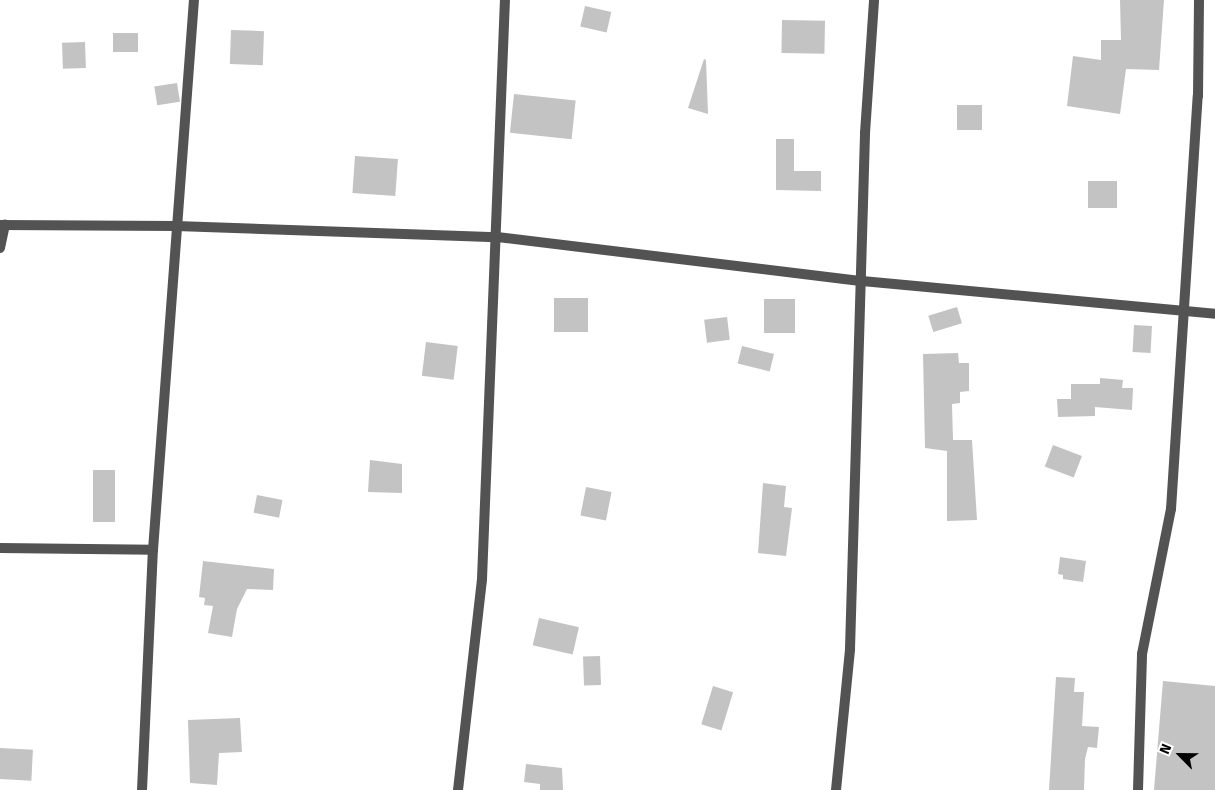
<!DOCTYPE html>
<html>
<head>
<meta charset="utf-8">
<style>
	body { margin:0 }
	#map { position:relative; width:1215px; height:790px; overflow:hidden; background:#fff; font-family:"Fira Sans",sans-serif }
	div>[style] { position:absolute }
	.building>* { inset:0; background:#c3c3c3; transform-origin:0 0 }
	.street>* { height:10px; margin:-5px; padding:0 5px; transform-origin:5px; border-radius:5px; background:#535353 }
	span { translate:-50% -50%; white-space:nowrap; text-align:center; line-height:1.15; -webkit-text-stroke:5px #fff; paint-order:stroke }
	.north { position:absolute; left:1155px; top:730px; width:50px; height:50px; -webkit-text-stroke:4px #fff; paint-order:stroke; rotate:293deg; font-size:14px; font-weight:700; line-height:20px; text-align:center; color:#000 }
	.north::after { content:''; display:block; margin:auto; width:18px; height:22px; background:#000; clip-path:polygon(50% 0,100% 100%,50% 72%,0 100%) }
</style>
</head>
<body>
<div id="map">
	<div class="building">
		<div style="clip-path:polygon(1120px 0,1164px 0,1159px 70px,1126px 69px,1120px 114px,1067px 106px,1073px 56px,1101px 60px,1101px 40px,1121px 40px)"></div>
		<div style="left:585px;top:6px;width:27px;height:21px;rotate:13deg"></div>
		<div style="left:782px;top:20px;width:43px;height:33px;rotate:1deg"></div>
		<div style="left:231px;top:30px;width:33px;height:34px;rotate:2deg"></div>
		<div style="left:113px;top:33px;width:25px;height:19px"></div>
		<div style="left:85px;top:42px;width:26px;height:23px;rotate:88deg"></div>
		<div style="clip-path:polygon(704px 59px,706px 60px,708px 114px,688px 108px)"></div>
		<div style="left:177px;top:83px;width:19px;height:23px;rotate:81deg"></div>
		<div style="left:514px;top:94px;width:62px;height:39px;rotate:6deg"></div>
		<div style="left:982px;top:105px;width:25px;height:25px;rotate:90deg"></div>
		<div style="clip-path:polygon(776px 139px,794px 139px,794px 171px,821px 171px,821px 191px,776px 190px)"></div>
		<div style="left:355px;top:156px;width:43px;height:37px;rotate:4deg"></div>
		<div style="left:1117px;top:181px;width:27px;height:29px;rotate:90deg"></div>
		<div style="left:554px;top:298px;width:34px;height:34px"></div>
		<div style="left:764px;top:299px;width:31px;height:34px"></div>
		<div style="left:957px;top:307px;width:17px;height:30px;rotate:73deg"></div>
		<div style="left:727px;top:317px;width:23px;height:23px;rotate:83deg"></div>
		<div style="left:1134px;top:325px;width:18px;height:27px;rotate:3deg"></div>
		<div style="left:426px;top:342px;width:32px;height:34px;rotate:7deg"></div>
		<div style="left:742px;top:346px;width:33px;height:18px;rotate:14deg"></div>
		<div style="clip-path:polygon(958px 353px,959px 363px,969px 363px,969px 391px,960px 392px,960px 403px,952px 404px,953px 440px,972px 440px,977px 520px,947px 521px,947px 451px,925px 448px,923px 354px)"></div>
		<div style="clip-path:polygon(1100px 378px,1123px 380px,1122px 388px,1133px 388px,1132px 410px,1095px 407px,1095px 416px,1058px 417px,1057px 399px,1071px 399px,1071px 384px,1100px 384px)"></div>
		<div style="left:1053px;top:445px;width:31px;height:23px;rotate:21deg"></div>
		<div style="clip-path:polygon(370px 460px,402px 464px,402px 493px,368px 492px)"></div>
		<div style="left:93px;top:470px;width:22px;height:52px"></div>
		<div style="clip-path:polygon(763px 483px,786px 486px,784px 507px,792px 508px,786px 556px,758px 553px)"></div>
		<div style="left:586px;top:487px;width:26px;height:29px;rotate:11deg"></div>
		<div style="left:257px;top:495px;width:26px;height:18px;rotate:11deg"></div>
		<div style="clip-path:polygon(1060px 557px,1086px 561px,1083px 582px,1063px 579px,1063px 575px,1058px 574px)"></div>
		<div style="clip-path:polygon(203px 561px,274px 569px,273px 590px,247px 589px,237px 609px,232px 637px,208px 633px,213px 606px,204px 605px,205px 598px,199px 597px)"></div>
		<div style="left:539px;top:618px;width:41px;height:28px;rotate:13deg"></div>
		<div style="left:600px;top:656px;width:29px;height:17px;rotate:88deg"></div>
		<div style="clip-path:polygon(1056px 677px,1075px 678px,1074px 692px,1084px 692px,1082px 726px,1099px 727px,1097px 748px,1088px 747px,1085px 759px,1084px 790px,1049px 790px)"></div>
		<div style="clip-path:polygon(1163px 681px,1215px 686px,1215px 790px,1154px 790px)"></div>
		<div style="left:713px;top:686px;width:21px;height:40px;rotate:17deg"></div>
		<div style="clip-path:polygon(240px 718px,242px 752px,219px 753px,217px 785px,190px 783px,188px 720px)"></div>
		<div style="left:0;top:748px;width:33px;height:31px;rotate:3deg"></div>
		<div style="clip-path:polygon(526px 764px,562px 768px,563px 790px,540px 790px,540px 784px,524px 782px)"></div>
	</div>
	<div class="street">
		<div style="left:0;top:225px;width:176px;rotate:0.3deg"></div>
		<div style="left:176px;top:226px;width:321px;rotate:2deg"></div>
		<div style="left:497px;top:237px;width:368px;rotate:6.9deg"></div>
		<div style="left:862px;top:281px;width:355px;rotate:5.3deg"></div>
		<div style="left:0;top:248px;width:24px;rotate:-78deg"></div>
		<div style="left:0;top:548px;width:153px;rotate:0.7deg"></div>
		<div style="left:142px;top:790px;width:240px;rotate:-87.4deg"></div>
		<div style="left:153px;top:550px;width:552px;rotate:-85.74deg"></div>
		<div style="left:458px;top:790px;width:212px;rotate:-83.5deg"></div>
		<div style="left:482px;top:579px;width:579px;rotate:-87.73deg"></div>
		<div style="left:836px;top:790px;width:142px;rotate:-84.3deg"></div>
		<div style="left:850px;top:649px;width:516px;rotate:-88.33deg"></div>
		<div style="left:865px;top:133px;width:133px;rotate:-86.1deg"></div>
		<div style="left:1138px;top:790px;width:136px;rotate:-88.3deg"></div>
		<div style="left:1142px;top:654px;width:148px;rotate:-78.7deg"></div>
		<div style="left:1171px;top:509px;width:414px;rotate:-86.3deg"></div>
		<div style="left:1198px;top:96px;width:96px;rotate:-89.4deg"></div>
	</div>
	<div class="north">N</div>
</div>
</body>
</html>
